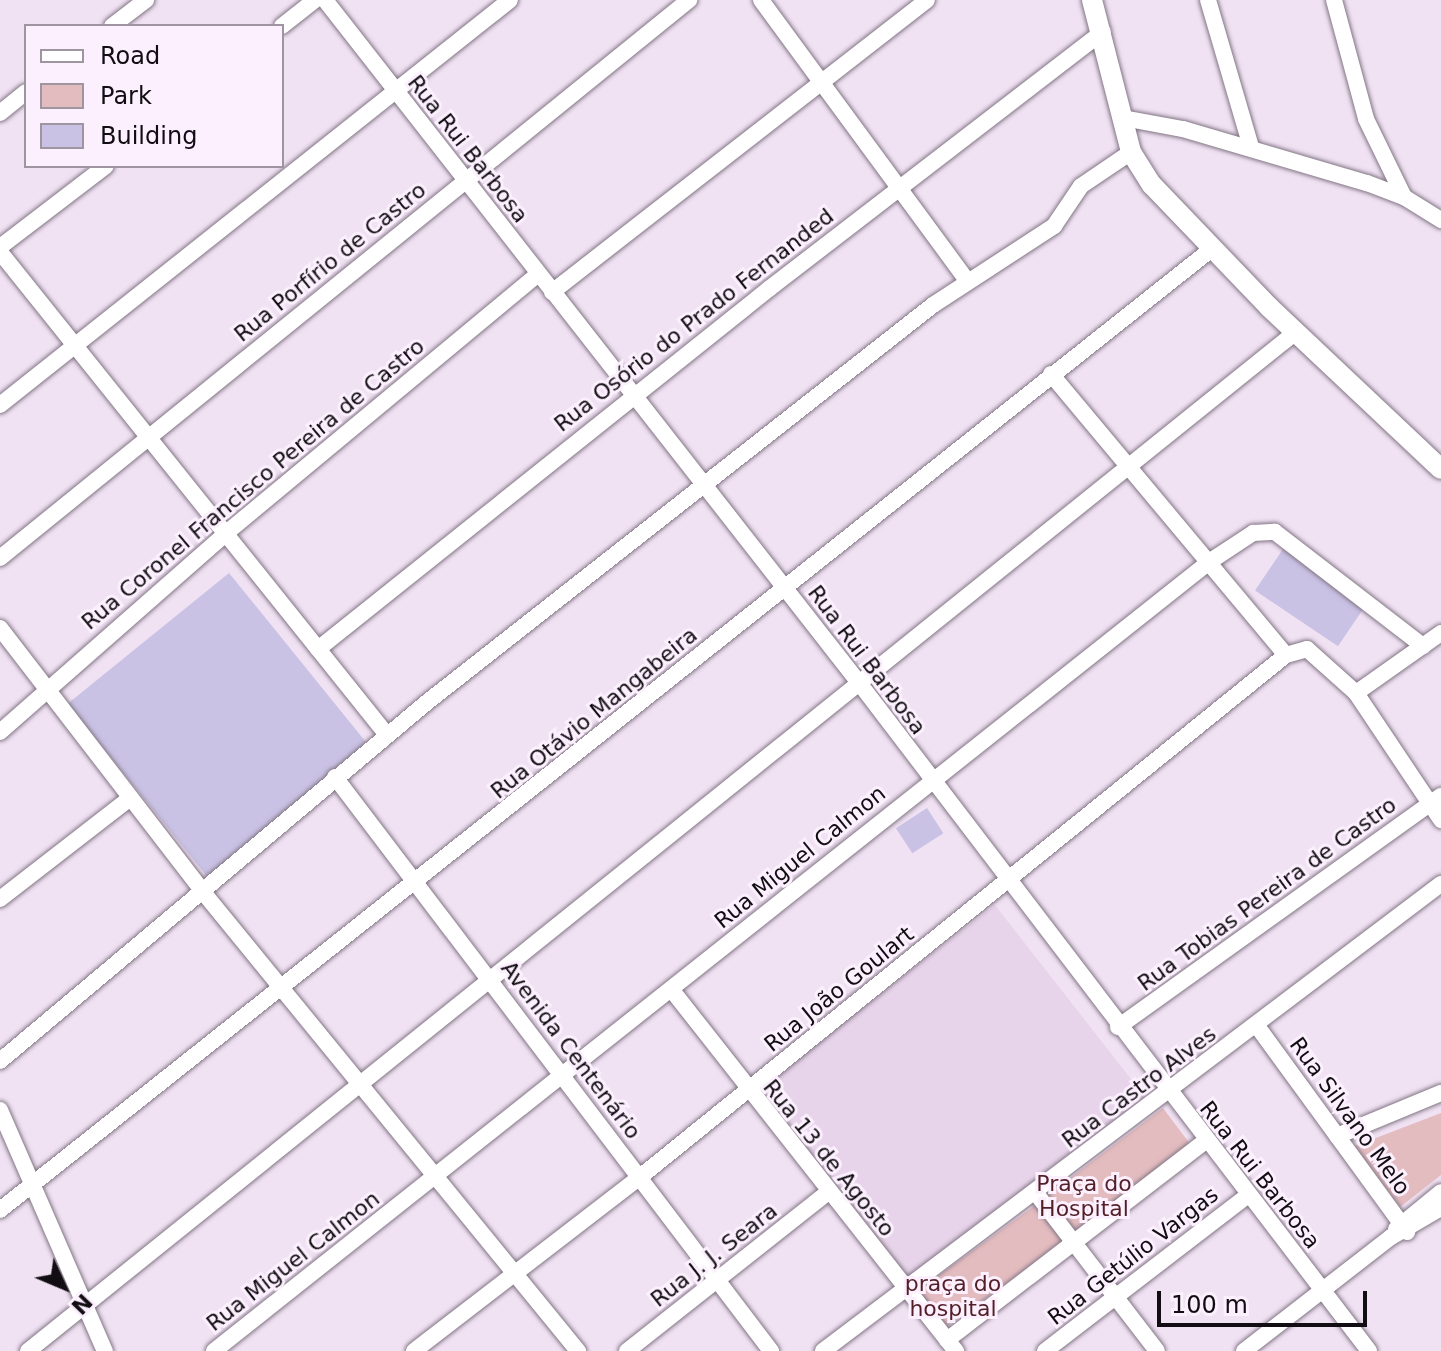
<!DOCTYPE html>
<html>
<head>
<meta charset="utf-8">
<style>
	body { margin:0 }
	#map { position:relative; width:1441px; height:1351px; overflow:hidden; background:#f0e2f3; font-family:"DejaVu Sans",sans-serif }
	div>[style] { position:absolute }
	.built>* { inset:0; background:#e7d4ea; transform-origin:0 0 }
	.green>* { inset:0; background:#e3bcbf; transform-origin:0 0 }
	.building>* { inset:0; background:#c9c2e4; transform-origin:0 0 }
	.roads { filter:drop-shadow(0 0 2px #827584) drop-shadow(0 0 2px #827584) }
	.minor>* { height:16px; margin:-8px; padding:0 8px; transform-origin:8px; border-radius:8px; background:#fff }
	.tertiary>* { height:20px; margin:-10px; padding:0 10px; transform-origin:10px; border-radius:10px; background:#fff }
	span { translate:-50% -50%; white-space:nowrap; text-align:center; line-height:1.15; -webkit-text-stroke:6px #fcf0fe; paint-order:stroke }
	.street-label { font-size:22px; color:#110d12 }
	.park-label { font-size:22px; color:#531f27 }
	.legend { position:absolute; left:24px; top:24px; width:260px; height:144px; box-sizing:border-box; background:#fcf0fe; border:2px solid #9e95a0; margin:0; padding:10px 14px; list-style:none; font-size:24px; color:#110d12 }
	.legend li { display:flex; align-items:center; gap:16px; height:40px }
	.legend b { width:40px; border:2px solid #9e95a0 }
	.north { position:absolute; left:24px; top:1247px; width:80px; height:80px; -webkit-text-stroke:6px #fcf0fe; paint-order:stroke; rotate:134deg; font-size:22px; font-weight:700; line-height:32px; text-align:center; color:#110d12 }
	.north::after { content:''; display:block; margin:auto; width:28px; height:36px; background:#110d12; clip-path:polygon(50% 0,100% 100%,50% 72%,0 100%) }
	.scale { position:absolute; left:1157px; top:1291px; width:210px; height:36px; box-sizing:border-box; border:4px solid #110d12; border-top:0; padding-left:10px; font-size:24px; line-height:28px; white-space:nowrap; color:#110d12; -webkit-text-stroke:6px #fcf0fe; paint-order:stroke }
</style>
</head>
<body>
<div id="map">
	<div class="built">
		<div style="left:995px;top:905px;width:244px;height:303px;rotate:52deg"></div>
	</div>
	<div class="green">
		<div style="left:1163px;top:1108px;width:45px;height:144px;rotate:53deg"></div>
		<div style="clip-path:polygon(1441px 1113px,1441px 1175px,1400px 1207px,1355px 1146px)"></div>
		<div style="left:1037px;top:1204px;width:46px;height:149px;rotate:54deg"></div>
	</div>
	<div class="building">
		<div style="left:1283px;top:549px;width:100px;height:50px;rotate:34deg"></div>
		<div style="left:229px;top:573px;width:222px;height:208px;rotate:51deg"></div>
		<div style="left:927px;top:808px;width:30px;height:37px;rotate:57deg"></div>
	</div>
	<div class="roads">
		<div class="minor">
			<div style="left:325px;top:0;width:868px;rotate:51.97deg"></div>
			<div style="left:860px;top:684px;width:839px;rotate:52.65deg"></div>
			<div style="left:761px;top:0;width:348px;rotate:53.7deg"></div>
			<div style="left:1208px;top:0;width:153px;rotate:73.7deg"></div>
			<div style="left:1334px;top:0;width:123px;rotate:74.9deg"></div>
			<div style="left:1366px;top:119px;width:87px;rotate:64deg"></div>
			<div style="left:112px;top:26px;width:43px;rotate:-37.4deg"></div>
			<div style="left:282px;top:26px;width:42px;rotate:-38.2deg"></div>
			<div style="left:0;top:113px;width:33px;rotate:-39deg"></div>
			<div style="left:1123px;top:118px;width:61px;rotate:10.4deg"></div>
			<div style="left:1183px;top:129px;width:192px;rotate:16.4deg"></div>
			<div style="left:1367px;top:183px;width:40px;rotate:21deg"></div>
			<div style="left:1404px;top:197px;width:44px;rotate:31.9deg"></div>
			<div style="left:0;top:247px;width:133px;rotate:-37.4deg"></div>
			<div style="left:0;top:252px;width:619px;rotate:51.3deg"></div>
			<div style="left:552px;top:292px;width:475px;rotate:-37.9deg"></div>
			<div style="left:1051px;top:374px;width:366px;rotate:50.1deg"></div>
			<div style="left:1286px;top:655px;width:22px;rotate:-16deg"></div>
			<div style="left:1307px;top:649px;width:66px;rotate:41.9deg"></div>
			<div style="left:1356px;top:693px;width:153px;rotate:56.2deg"></div>
			<div style="left:0;top:405px;width:651px;rotate:-38.45deg"></div>
			<div style="left:0;top:558px;width:887px;rotate:-39deg"></div>
			<div style="left:0;top:628px;width:333px;rotate:52.4deg"></div>
			<div style="left:203px;top:892px;width:593px;rotate:50.75deg"></div>
			<div style="left:318px;top:649px;width:578px;rotate:-38.61deg"></div>
			<div style="left:770px;top:288px;width:420px;rotate:-37.6deg"></div>
			<div style="left:1356px;top:693px;width:104px;rotate:-35.2deg"></div>
			<div style="left:0;top:732px;width:300px;rotate:-41.3deg"></div>
			<div style="left:225px;top:534px;width:407px;rotate:-39.7deg"></div>
			<div style="left:335px;top:777px;width:721px;rotate:52.78deg"></div>
			<div style="left:0;top:899px;width:163px;rotate:-37.8deg"></div>
			<div style="left:671px;top:989px;width:461px;rotate:51.8deg"></div>
			<div style="left:1257px;top:1026px;width:255px;rotate:53.9deg"></div>
			<div style="left:1118px;top:1027px;width:397px;rotate:-35.6deg"></div>
			<div style="left:0;top:1061px;width:556px;rotate:-40.04deg"></div>
			<div style="left:426px;top:703px;width:645px;rotate:-38.13deg"></div>
			<div style="left:933px;top:305px;width:145px;rotate:-33.1deg"></div>
			<div style="left:1054px;top:226px;width:48px;rotate:-56deg"></div>
			<div style="left:1081px;top:186px;width:60px;rotate:-34.2deg"></div>
			<div style="left:0;top:1110px;width:263px;rotate:66.5deg"></div>
			<div style="left:1337px;top:1136px;width:113px;rotate:-22.5deg"></div>
			<div style="left:1035px;top:1192px;width:200px;rotate:52.5deg"></div>
			<div style="left:0;top:1210px;width:1548px;rotate:-38.42deg"></div>
			<div style="left:1396px;top:1229px;width:58px;rotate:-39.4deg"></div>
			<div style="left:947px;top:1340px;width:326px;rotate:-37.6deg"></div>
			<div style="left:28px;top:1351px;width:1627px;rotate:-38.79deg"></div>
			<div style="left:214px;top:1351px;width:1270px;rotate:-38.41deg"></div>
			<div style="left:1209px;top:562px;width:53px;rotate:-33.4deg"></div>
			<div style="left:1253px;top:533px;width:22px;rotate:-3deg"></div>
			<div style="left:1275px;top:532px;width:187px;rotate:37.6deg"></div>
			<div style="left:414px;top:1351px;width:285px;rotate:-37.6deg"></div>
			<div style="left:640px;top:1177px;width:831px;rotate:-38.94deg"></div>
			<div style="left:627px;top:1351px;width:255px;rotate:-38.3deg"></div>
			<div style="left:823px;top:1351px;width:775px;rotate:-37.08deg"></div>
			<div style="left:1045px;top:1351px;width:255px;rotate:-37.5deg"></div>
			<div style="left:1244px;top:1351px;width:186px;rotate:-37.8deg"></div>
			<div style="left:1391px;top:1237px;width:58px;rotate:-30.1deg"></div>
		</div>
		<div class="tertiary">
			<div style="left:1092px;top:0;width:157px;rotate:75.6deg"></div>
			<div style="left:1131px;top:152px;width:39px;rotate:58deg"></div>
			<div style="left:1152px;top:185px;width:169px;rotate:46.2deg"></div>
			<div style="left:1269px;top:307px;width:236px;rotate:43.3deg"></div>
		</div>
	</div>
	<div class="street-label">
		<span style="left:468px;top:149px;rotate:52deg">Rua Rui Barbosa</span>
		<span style="left:330px;top:262px;rotate:-39deg">Rua Porfírio de Castro</span>
		<span style="left:694px;top:320px;rotate:-38deg">Rua Osório do Prado Fernanded</span>
		<span style="left:253px;top:484px;rotate:-40deg">Rua Coronel Francisco Pereira de Castro</span>
		<span style="left:867px;top:660px;rotate:53deg">Rua Rui Barbosa</span>
		<span style="left:594px;top:713px;rotate:-39deg">Rua Otávio Mangabeira</span>
		<span style="left:800px;top:857px;rotate:-39deg">Rua Miguel Calmon</span>
		<span style="left:1267px;top:894px;rotate:-36deg">Rua Tobias Pereira de Castro</span>
		<span style="left:839px;top:989px;rotate:-39deg">Rua João Goulart</span>
		<span style="left:571px;top:1050px;rotate:53deg">Avenida Centenário</span>
		<span style="left:1139px;top:1087px;rotate:-37deg">Rua Castro Alves</span>
		<span style="left:1350px;top:1116px;rotate:54deg">Rua Silvano Melo</span>
		<span style="left:829px;top:1158px;rotate:51deg">Rua 13 de Agosto</span>
		<span style="left:1260px;top:1175px;rotate:52deg">Rua Rui Barbosa</span>
		<span style="left:714px;top:1255px;rotate:-38deg">Rua J. J. Seara</span>
		<span style="left:1133px;top:1256px;rotate:-38deg">Rua Getúlio Vargas</span>
		<span style="left:293px;top:1261px;rotate:-38deg">Rua Miguel Calmon</span>
	</div>
	<div class="park-label">
		<span style="left:1084px;top:1196px">Praça do<br>Hospital</span>
		<span style="left:953px;top:1296px">praça do<br>hospital</span>
	</div>
	<ul class="legend">
	<li><b style="height:10px;background:#fff"></b>Road</li>
	<li><b style="height:22px;background:#e3bcbf"></b>Park</li>
	<li><b style="height:22px;background:#c9c2e4"></b>Building</li>
	</ul>
	<div class="north">N</div>
	<div class="scale">100 m</div>
</div>
</body>
</html>
